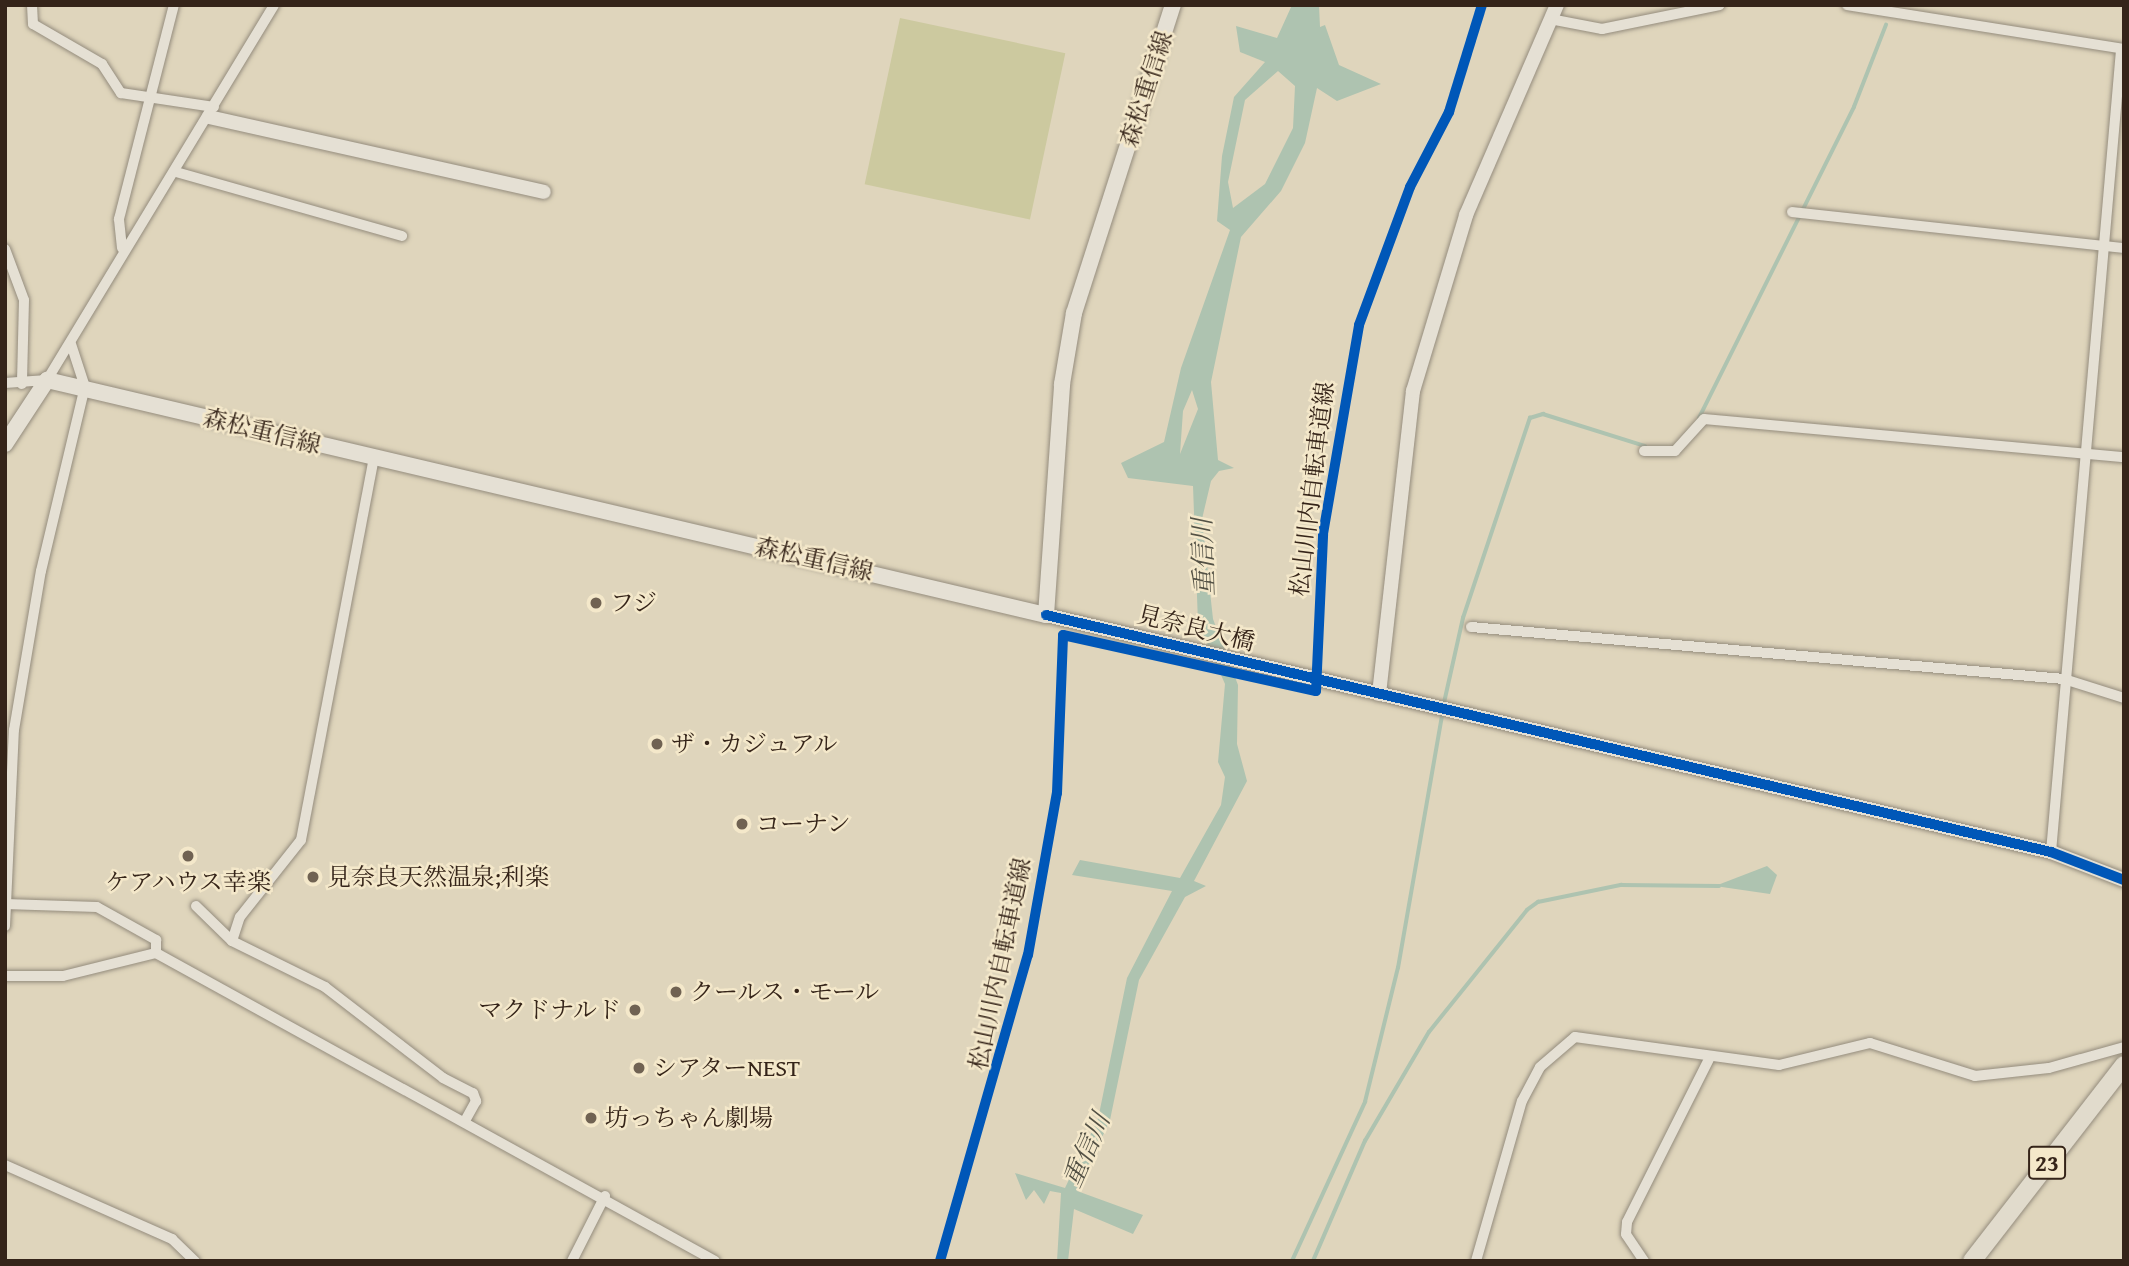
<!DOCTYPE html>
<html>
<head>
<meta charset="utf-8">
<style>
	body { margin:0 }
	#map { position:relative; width:2129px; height:1266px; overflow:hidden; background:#dfd5bc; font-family:"Gentium Book Plus","Noto Serif JP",serif }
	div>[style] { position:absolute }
	.green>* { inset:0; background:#ccc99f; transform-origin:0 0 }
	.water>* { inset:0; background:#aec3b0 }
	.stream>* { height:3.5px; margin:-1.75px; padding:0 1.75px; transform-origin:1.75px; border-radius:1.75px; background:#aec3b0 }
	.roads { filter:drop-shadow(0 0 2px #948c7d) drop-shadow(0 0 2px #948c7d) }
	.minor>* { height:10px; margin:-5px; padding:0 5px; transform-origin:5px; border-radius:5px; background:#e5e0d4 }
	.tertiary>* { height:14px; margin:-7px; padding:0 7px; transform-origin:7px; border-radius:7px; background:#e5e0d4 }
	.secondary>* { height:16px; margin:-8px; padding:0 8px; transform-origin:8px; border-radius:8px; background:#e5e0d4 }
	.primary>* { height:18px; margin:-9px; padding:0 9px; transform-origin:9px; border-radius:9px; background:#e1dbcc }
	.cycleway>* { height:10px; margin:-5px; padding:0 5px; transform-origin:5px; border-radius:5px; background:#0057b8 }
	.dots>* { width:19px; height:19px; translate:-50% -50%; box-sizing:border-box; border:4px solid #f4e8ca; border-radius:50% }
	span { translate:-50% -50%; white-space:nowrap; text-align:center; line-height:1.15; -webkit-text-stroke:5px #f4e8ca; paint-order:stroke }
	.shield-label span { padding:2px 5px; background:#f4e8ca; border:2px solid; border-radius:5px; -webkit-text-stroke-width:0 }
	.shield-label { font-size:23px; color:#352419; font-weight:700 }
	.street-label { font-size:24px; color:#352419 }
	.poi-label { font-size:24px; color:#352419 }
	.left { translate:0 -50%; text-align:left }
	.right { translate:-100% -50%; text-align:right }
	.water-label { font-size:26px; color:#535145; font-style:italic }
	.frame { position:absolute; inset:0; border:7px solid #352419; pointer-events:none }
</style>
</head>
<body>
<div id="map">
	<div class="green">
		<div style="left:900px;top:18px;width:169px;height:170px;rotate:12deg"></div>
	</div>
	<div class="water">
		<div style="clip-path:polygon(evenodd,1292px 5px,1319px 5px,1320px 27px,1325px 25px,1339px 65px,1381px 84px,1337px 101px,1317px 88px,1305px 143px,1281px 191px,1241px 237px,1211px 382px,1218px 460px,1234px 468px,1219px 471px,1211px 481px,1202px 519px,1213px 619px,1238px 685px,1237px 744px,1247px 781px,1194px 881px,1206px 886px,1185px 897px,1139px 980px,1110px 1120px,1077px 1191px,1143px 1215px,1133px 1234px,1074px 1209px,1068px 1261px,1057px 1261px,1061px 1193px,1050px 1191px,1044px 1204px,1034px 1190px,1026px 1200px,1015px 1173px,1065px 1188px,1098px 1119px,1127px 978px,1172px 891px,1072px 875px,1080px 860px,1180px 878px,1221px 805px,1225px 777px,1218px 762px,1225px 684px,1198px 623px,1193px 486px,1128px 478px,1121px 463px,1164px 442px,1181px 368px,1230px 230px,1217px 221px,1222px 156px,1234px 97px,1265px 62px,1240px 52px,1236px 26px,1277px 38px,1292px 5px,1278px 71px,1295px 86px,1293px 128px,1265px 184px,1233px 208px,1228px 182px,1245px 100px,1278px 71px,1292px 5px,1192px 390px,1198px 409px,1180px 454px,1183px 411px,1192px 390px)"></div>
		<div style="clip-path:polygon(1767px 866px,1777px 875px,1770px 894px,1715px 886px)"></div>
	</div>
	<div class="stream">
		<div style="left:1699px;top:418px;width:347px;rotate:-63.5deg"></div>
		<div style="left:1854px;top:107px;width:88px;rotate:-68.7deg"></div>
		<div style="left:1444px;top:703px;width:87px;rotate:-77.4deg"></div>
		<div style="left:1463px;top:618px;width:211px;rotate:-71.5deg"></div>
		<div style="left:1530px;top:418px;width:14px;rotate:-17deg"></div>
		<div style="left:1543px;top:414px;width:107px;rotate:17.4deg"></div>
		<div style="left:1292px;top:1261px;width:175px;rotate:-65.3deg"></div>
		<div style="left:1365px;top:1102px;width:138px;rotate:-76.2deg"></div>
		<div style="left:1398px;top:968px;width:261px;rotate:-80.1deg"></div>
		<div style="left:1313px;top:1261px;width:131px;rotate:-66.6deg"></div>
		<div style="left:1365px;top:1141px;width:126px;rotate:-59.6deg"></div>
		<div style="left:1429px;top:1032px;width:156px;rotate:-51.2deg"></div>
		<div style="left:1527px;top:910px;width:14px;rotate:-36deg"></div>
		<div style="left:1538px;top:902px;width:85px;rotate:-11.6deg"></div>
		<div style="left:1621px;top:885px;width:98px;rotate:0.6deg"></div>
	</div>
	<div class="roads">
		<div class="minor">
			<div style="left:32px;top:5px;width:19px;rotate:87deg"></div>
			<div style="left:33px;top:24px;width:80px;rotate:30.1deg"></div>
			<div style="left:102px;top:64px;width:35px;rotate:57deg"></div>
			<div style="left:121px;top:93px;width:94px;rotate:8.6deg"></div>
			<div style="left:1847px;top:5px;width:280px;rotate:9deg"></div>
			<div style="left:1550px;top:19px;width:53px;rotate:10.9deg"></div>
			<div style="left:1602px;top:29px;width:120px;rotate:-11.5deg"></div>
			<div style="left:176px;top:172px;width:235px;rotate:15.8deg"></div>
			<div style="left:1792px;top:212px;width:334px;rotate:6.2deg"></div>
			<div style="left:122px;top:248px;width:29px;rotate:-96deg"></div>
			<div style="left:119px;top:219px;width:221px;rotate:-75.6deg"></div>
			<div style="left:5px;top:249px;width:54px;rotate:69.6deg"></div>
			<div style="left:24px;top:300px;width:84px;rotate:91.4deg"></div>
			<div style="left:5px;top:383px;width:42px;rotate:-4.1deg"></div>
			<div style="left:47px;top:380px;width:438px;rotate:-58.8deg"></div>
			<div style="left:1644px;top:451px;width:31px"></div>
			<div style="left:1675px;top:451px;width:43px;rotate:-47.8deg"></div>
			<div style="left:1704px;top:419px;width:422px;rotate:5.2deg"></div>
			<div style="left:1471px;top:627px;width:595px;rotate:5.01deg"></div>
			<div style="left:2064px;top:679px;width:63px;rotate:17.6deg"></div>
			<div style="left:2051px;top:852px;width:805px;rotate:-85.01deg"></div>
			<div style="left:5px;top:904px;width:92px;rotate:1.9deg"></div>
			<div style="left:97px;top:907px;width:68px;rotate:29.2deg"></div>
			<div style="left:156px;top:940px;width:13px;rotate:90deg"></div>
			<div style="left:196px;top:906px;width:50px;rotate:44.2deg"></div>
			<div style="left:232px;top:941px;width:104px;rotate:26.3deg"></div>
			<div style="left:325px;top:987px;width:149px;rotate:37.6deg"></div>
			<div style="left:443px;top:1078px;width:34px;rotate:27deg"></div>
			<div style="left:473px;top:1093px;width:9px;rotate:69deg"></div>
			<div style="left:476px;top:1101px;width:23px;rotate:119deg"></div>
			<div style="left:5px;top:926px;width:196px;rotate:-87.4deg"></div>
			<div style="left:14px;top:730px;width:161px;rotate:-80.4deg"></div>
			<div style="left:41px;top:571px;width:189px;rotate:-76.6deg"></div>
			<div style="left:85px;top:387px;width:45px;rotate:-108deg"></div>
			<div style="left:232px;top:941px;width:25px;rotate:-72deg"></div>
			<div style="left:240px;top:917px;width:98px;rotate:-51.6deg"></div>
			<div style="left:301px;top:840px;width:388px;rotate:-79.2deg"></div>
			<div style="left:5px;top:976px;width:58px"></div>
			<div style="left:63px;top:976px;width:96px;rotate:-13.9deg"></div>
			<div style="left:156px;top:953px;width:638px;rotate:28.85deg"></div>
			<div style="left:5px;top:1165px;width:183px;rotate:23.9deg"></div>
			<div style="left:172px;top:1239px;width:32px;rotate:44deg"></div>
			<div style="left:572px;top:1261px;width:73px;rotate:-63.1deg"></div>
			<div style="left:1476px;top:1261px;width:166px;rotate:-74deg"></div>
			<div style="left:1522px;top:1101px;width:38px;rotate:-62deg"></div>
			<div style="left:1540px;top:1067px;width:46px;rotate:-40.6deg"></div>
			<div style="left:1575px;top:1037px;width:206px;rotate:7.8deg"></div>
			<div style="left:1779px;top:1065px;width:94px;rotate:-13.6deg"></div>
			<div style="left:1870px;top:1043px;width:110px;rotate:17.4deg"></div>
			<div style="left:1975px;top:1076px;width:74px;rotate:-6.2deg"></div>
			<div style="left:2049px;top:1068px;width:78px;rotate:-15.6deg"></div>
			<div style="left:1644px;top:1261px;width:32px;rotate:-124deg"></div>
			<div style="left:1626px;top:1234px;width:12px;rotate:-85deg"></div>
			<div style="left:1627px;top:1222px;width:182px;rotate:-63.3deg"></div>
		</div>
		<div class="tertiary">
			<div style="left:209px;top:117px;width:343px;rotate:12.6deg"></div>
			<div style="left:1046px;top:615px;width:1033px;rotate:13.27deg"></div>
			<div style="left:2051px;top:852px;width:78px;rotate:21deg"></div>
			<div style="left:1379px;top:694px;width:305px;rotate:-83.6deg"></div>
			<div style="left:1413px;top:391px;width:184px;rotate:-73.2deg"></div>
			<div style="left:1466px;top:215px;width:229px;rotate:-66.6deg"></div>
		</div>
		<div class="secondary">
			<div style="left:5px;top:444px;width:77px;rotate:-56.7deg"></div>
			<div style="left:47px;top:380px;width:1026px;rotate:13.24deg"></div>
			<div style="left:1046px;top:615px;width:232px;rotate:-86deg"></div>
			<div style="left:1062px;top:384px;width:72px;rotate:-80.4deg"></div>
			<div style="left:1074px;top:313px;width:324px;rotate:-72.2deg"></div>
		</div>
		<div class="primary">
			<div style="left:1972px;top:1261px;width:248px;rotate:-52.2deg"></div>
		</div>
	</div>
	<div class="cycleway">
		<div style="left:1046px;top:615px;width:1033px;rotate:13.27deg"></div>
		<div style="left:2051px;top:852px;width:78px;rotate:21deg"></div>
		<div style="left:940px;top:1261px;width:318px;rotate:-74deg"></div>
		<div style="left:1028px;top:955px;width:165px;rotate:-79.9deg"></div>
		<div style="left:1057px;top:793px;width:158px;rotate:-87.8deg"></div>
		<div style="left:1063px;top:635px;width:259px;rotate:12.5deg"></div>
		<div style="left:1316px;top:691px;width:157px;rotate:-87.4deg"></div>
		<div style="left:1323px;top:534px;width:212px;rotate:-80.2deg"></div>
		<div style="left:1359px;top:325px;width:147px;rotate:-69.7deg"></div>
		<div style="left:1410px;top:187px;width:85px;rotate:-62.5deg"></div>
		<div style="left:1449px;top:112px;width:112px;rotate:-72.9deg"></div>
	</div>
	<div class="dots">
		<div style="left:596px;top:603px;background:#706252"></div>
		<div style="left:657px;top:744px;background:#706252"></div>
		<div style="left:742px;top:824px;background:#706252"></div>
		<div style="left:188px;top:856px;background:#706252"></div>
		<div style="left:313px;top:877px;background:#706252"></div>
		<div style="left:676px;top:992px;background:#706252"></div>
		<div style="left:635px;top:1010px;background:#706252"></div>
		<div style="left:639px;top:1068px;background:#706252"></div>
		<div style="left:591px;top:1118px;background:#706252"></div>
	</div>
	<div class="shield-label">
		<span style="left:2047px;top:1163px">23</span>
	</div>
	<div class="street-label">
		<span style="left:1146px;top:89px;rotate:-72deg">森松重信線</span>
		<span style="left:262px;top:431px;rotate:14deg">森松重信線</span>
		<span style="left:1312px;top:489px;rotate:-83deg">松山川内自転車道線</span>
		<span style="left:814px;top:559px;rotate:13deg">森松重信線</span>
		<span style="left:1196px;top:628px;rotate:14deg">見奈良大橋</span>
		<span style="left:1000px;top:964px;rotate:-78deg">松山川内自転車道線</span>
	</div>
	<div class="poi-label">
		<span class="left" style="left:610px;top:603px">フジ</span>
		<span class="left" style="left:671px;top:744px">ザ・カジュアル</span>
		<span class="left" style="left:756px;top:824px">コーナン</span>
		<span class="left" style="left:327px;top:877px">見奈良天然温泉;利楽</span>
		<span style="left:188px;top:882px">ケアハウス幸楽</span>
		<span class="left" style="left:690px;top:992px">クールス・モール</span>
		<span class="right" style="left:621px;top:1010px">マクドナルド</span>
		<span class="left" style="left:653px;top:1068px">シアターNEST</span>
		<span class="left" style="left:605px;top:1118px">坊っちゃん劇場</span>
	</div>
	<div class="water-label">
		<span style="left:1203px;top:557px;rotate:-92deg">重信川</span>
		<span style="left:1086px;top:1150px;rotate:-66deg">重信川</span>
	</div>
	<div class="frame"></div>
</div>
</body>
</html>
